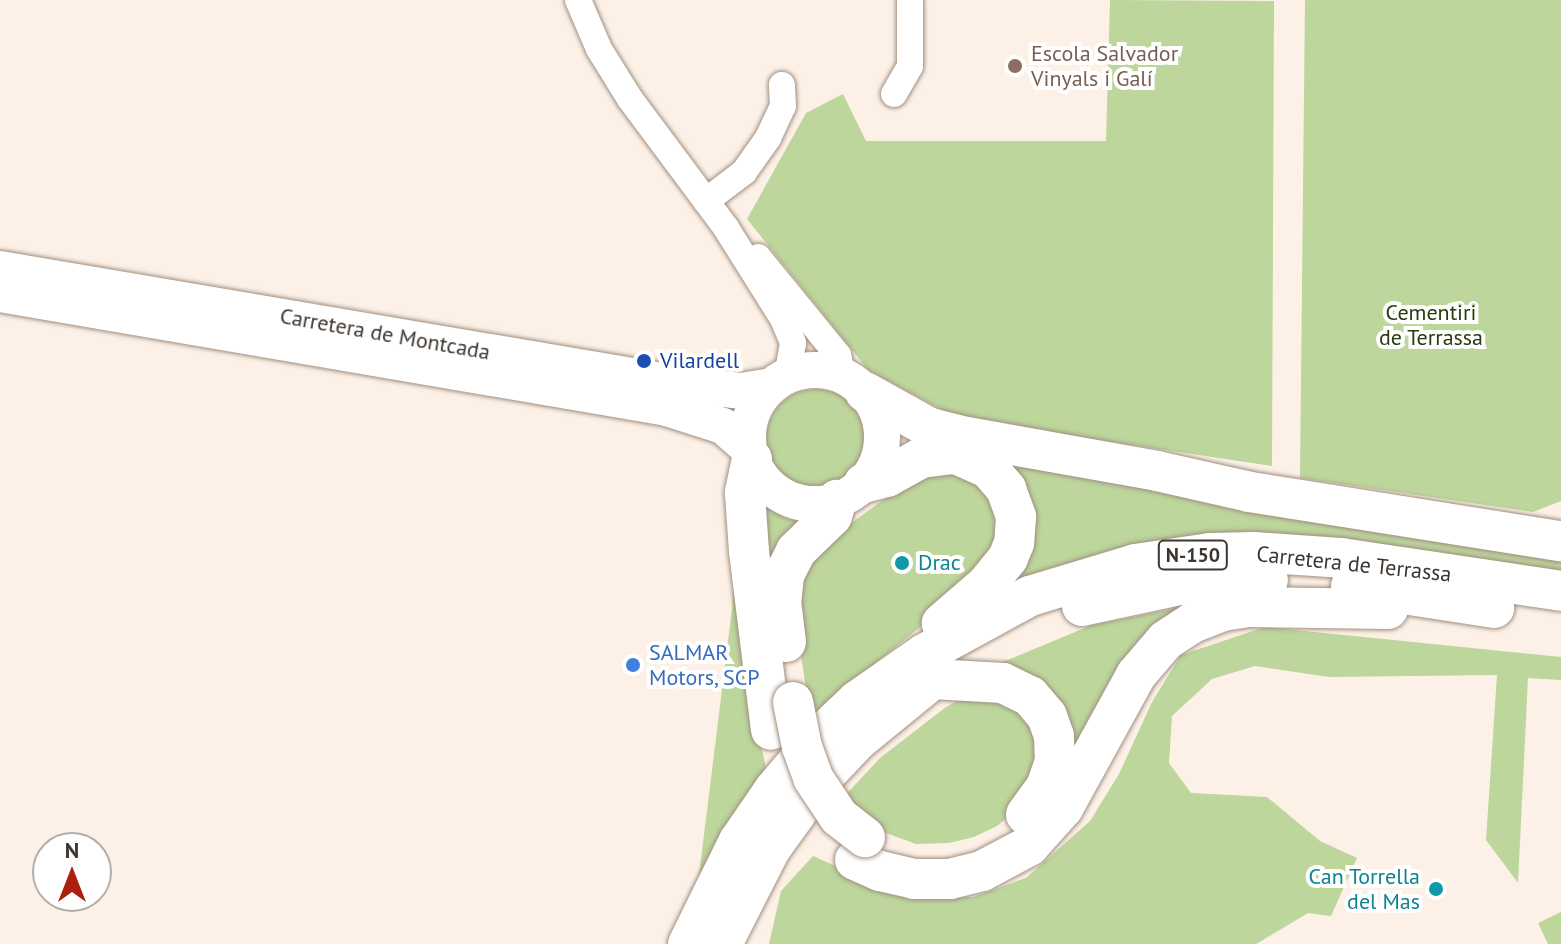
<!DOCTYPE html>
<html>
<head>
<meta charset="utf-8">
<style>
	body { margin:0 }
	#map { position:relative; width:1561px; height:944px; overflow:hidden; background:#fdf1e7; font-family:"PT Sans",sans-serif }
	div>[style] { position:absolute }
	.green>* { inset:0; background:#bcd69b }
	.round { border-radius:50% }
	.roads { filter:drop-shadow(0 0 2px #a18f80) drop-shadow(0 0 2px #a18f80) }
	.street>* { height:26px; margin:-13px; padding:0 13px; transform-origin:13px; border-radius:13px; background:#fff }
	.secondary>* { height:36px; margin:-18px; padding:0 18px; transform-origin:18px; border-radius:18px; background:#fff }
	.secondary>.ring { margin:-18px; padding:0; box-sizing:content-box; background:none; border:36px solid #fff; border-radius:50% }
	.primary>* { height:40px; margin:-20px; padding:0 20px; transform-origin:20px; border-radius:20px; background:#fff }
	.bridges { filter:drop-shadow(0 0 2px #a18f80) drop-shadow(0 0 2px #a18f80) }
	.primary-bridge>* { height:40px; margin:-20px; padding:0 20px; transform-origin:20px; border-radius:20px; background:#fff }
	.dots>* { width:22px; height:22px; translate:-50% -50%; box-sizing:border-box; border:4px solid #fff; border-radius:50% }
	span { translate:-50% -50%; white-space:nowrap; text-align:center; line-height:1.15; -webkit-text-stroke:8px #fff; paint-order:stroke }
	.shield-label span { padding:2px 6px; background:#fff; border:2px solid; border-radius:6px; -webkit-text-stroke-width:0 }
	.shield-label { font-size:20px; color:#3d352f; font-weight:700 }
	.education-label { font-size:22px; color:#785e54 }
	.left { translate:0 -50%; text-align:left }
	.park-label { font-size:22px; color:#293b0b }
	.street-label { font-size:22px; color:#3d352f }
	.transit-label { font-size:22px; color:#164399 }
	.culture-label { font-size:22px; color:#0d838f }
	.right { translate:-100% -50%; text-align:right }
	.shop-label { font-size:22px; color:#366cbe }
	.north { position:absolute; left:32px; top:832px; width:80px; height:80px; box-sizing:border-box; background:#fff; border:2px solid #b1aeac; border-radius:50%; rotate:0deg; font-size:22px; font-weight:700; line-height:32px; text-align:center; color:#3d352f }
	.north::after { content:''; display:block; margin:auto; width:28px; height:36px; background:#ad1e0d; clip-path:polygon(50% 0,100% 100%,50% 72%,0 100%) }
</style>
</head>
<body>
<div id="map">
	<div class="green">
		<div style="clip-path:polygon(1110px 0,1274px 1px,1272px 466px,1032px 430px,950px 414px,868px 370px,747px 219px,806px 113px,843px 94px,866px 141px,1106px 141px)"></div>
		<div style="clip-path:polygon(1305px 0,1561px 0,1561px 501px,1533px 512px,1300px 478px)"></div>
		<div class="round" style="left:766px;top:389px;width:100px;height:100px"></div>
		<div style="clip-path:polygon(1000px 461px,1561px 557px,1561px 575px,1433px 554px,1006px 588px)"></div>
		<div style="clip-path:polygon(927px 468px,983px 479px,1004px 536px,939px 612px,867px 670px,811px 723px,793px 601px,817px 548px)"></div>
		<div style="clip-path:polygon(759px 501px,785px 518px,809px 523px,772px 577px)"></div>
		<div style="clip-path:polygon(738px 516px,760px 741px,767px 772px,702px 876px,699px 875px,732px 609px)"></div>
		<div style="clip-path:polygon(1198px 604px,1063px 781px,998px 664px,1092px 625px)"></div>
		<div style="clip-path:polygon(1265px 627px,1561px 657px,1561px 680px,1528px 678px,1518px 883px,1486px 840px,1497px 675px,1329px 677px,1255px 666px,1212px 679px,1172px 716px,1169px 763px,1191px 793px,1267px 797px,1320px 841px,1357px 858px,1331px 916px,1308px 913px,1256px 944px,769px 944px,781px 891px,813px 856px,901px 895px,973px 897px,1026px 878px,1090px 821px,1119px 774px,1152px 702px,1181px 655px)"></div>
		<div style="clip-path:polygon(1013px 699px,1044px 745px,1009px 816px,997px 826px,974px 837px,949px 843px,916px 844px,883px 832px,840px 801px,880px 758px,946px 707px,959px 700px)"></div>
		<div style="clip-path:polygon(1561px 912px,1561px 944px,1548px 944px,1538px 923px)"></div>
	</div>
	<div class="roads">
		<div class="street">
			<div style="left:578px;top:0;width:53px;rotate:66.8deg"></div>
			<div style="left:599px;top:49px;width:59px;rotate:58.2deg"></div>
			<div style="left:630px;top:99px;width:161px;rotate:53.3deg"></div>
			<div style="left:726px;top:228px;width:107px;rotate:57.9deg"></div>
			<div style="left:783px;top:319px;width:26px;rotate:67deg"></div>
			<div style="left:793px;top:343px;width:34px;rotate:100deg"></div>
			<div style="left:894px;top:94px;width:32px;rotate:-60deg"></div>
			<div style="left:910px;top:66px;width:66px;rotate:-90deg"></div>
			<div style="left:706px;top:201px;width:48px;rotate:-37.3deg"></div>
			<div style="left:744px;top:172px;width:42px;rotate:-54.8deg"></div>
			<div style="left:768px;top:138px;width:35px;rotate:-65deg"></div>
			<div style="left:783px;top:106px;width:21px;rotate:-93deg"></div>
			<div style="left:758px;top:257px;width:127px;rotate:50.8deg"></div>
			<div style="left:838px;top:355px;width:22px;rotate:77deg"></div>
		</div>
		<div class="secondary">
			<div style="left:0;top:269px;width:695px;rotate:9.61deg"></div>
			<div style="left:685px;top:385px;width:56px;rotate:6.1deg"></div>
			<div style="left:741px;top:391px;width:30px;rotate:-9deg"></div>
			<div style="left:0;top:294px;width:677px;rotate:9.7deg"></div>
			<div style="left:667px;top:408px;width:59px;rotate:17.8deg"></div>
			<div style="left:723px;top:426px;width:33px;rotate:41deg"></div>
			<div class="ring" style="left:748px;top:370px;width:98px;height:98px"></div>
		</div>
		<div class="primary">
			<div style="left:865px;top:392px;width:74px;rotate:29deg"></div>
			<div style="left:930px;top:428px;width:38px;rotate:14deg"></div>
			<div style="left:967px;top:437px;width:193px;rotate:10.1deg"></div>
			<div style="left:1157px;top:471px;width:95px;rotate:12.7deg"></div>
			<div style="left:1250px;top:492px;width:315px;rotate:9deg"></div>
			<div style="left:752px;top:459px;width:35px;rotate:102deg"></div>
			<div style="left:745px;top:493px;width:58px;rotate:86.1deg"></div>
			<div style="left:749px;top:551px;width:180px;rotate:83deg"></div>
			<div style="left:864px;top:483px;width:24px;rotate:-15deg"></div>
			<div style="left:887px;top:477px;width:39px;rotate:-29deg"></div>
			<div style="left:921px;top:458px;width:35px;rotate:-7deg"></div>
			<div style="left:956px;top:454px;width:35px;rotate:24deg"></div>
			<div style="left:988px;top:468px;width:28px;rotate:49deg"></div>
			<div style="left:1006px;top:489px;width:30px;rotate:70deg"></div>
			<div style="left:1016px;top:517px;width:26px;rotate:94deg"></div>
			<div style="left:1014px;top:543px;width:16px;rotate:112deg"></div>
			<div style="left:1008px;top:558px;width:33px;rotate:129deg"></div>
			<div style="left:987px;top:584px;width:60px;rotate:139.1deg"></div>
			<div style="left:1351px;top:586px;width:145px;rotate:8.7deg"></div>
			<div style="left:1082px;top:606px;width:99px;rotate:-12.2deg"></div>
			<div style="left:1179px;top:585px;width:89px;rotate:-3.2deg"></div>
			<div style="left:786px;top:642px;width:38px;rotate:-97deg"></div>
			<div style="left:781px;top:604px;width:29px;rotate:-84deg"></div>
			<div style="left:784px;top:575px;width:27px;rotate:-63deg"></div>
			<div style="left:796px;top:551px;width:50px;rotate:-44.2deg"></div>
			<div style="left:832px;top:516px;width:17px;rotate:-73deg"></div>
			<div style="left:933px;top:679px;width:70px;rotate:3.3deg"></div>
			<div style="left:1003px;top:683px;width:30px;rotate:26deg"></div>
			<div style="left:1030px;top:696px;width:26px;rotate:50deg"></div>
			<div style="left:1047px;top:716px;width:21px;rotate:71deg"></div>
			<div style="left:1054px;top:736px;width:25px;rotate:88deg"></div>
			<div style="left:1055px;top:761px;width:28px;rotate:109deg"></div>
			<div style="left:1046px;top:787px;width:34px;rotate:126deg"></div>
			<div style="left:855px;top:860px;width:27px;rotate:24deg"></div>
			<div style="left:880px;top:871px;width:35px;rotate:13deg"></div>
			<div style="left:914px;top:879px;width:36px"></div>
			<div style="left:950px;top:879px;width:33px;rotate:-14deg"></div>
			<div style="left:982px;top:871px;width:53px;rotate:-28deg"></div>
			<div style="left:1029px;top:846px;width:51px;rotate:-48.2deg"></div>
			<div style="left:1063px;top:808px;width:152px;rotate:-61.2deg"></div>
			<div style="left:1136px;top:675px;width:46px;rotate:-49.4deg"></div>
			<div style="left:1166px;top:640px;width:31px;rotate:-33deg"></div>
			<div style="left:1192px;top:623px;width:33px;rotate:-21deg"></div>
			<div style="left:1223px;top:611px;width:26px;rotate:-9deg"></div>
			<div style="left:1249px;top:607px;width:139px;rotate:0.8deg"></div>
			<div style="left:688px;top:944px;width:115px;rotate:-63.7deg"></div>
			<div style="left:739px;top:841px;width:62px;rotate:-55.5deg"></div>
			<div style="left:774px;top:790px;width:68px;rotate:-49.8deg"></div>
			<div style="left:818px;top:738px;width:54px;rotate:-43.5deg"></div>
			<div style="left:857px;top:701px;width:82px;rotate:-35deg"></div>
			<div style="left:924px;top:654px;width:121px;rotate:-28.7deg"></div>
			<div style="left:1030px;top:596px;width:110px;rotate:-16.9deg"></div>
			<div style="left:1135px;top:564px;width:76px;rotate:-8.3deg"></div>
			<div style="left:1210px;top:553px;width:44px;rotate:-1.3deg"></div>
			<div style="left:1254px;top:552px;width:87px;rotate:3.9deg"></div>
			<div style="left:1341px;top:558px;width:222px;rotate:8.5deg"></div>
			<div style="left:722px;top:944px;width:108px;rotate:-63deg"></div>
			<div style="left:771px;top:848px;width:85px;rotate:-54.1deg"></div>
			<div style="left:821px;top:779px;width:54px;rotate:-46.5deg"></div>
			<div style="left:858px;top:740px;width:92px;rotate:-39.2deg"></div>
		</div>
	</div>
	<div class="bridges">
		<div class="primary-bridge">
			<div style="left:793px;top:702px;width:46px;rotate:78.7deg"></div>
			<div style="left:802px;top:747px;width:33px;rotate:70deg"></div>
			<div style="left:813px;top:778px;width:47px;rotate:56.3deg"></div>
			<div style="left:839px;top:817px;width:33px;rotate:38deg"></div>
		</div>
	</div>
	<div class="dots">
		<div style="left:1015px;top:66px;background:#8d6e63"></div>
		<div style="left:644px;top:361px;background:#1a4fb4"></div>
		<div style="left:902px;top:563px;background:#0f9aa8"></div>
		<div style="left:633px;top:665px;background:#3f7fe0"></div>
		<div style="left:1436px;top:889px;background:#0f9aa8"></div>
	</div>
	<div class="shield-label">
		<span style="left:1193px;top:555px">N-150</span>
	</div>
	<div class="education-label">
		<span class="left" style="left:1031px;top:66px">Escola Salvador<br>Vinyals i Galí</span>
	</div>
	<div class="park-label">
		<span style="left:1431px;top:325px">Cementiri<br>de Terrassa</span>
	</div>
	<div class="street-label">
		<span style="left:385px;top:334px;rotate:10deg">Carretera de Montcada</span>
		<span style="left:1354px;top:564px;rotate:6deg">Carretera de Terrassa</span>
	</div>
	<div class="transit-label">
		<span class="left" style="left:660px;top:361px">Vilardell</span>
	</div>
	<div class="culture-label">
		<span class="left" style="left:918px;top:563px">Drac</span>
		<span class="right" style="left:1420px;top:889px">Can Torrella<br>del Mas</span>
	</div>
	<div class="shop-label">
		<span class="left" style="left:649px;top:665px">SALMAR<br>Motors, SCP</span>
	</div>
	<div class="north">N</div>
</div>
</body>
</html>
